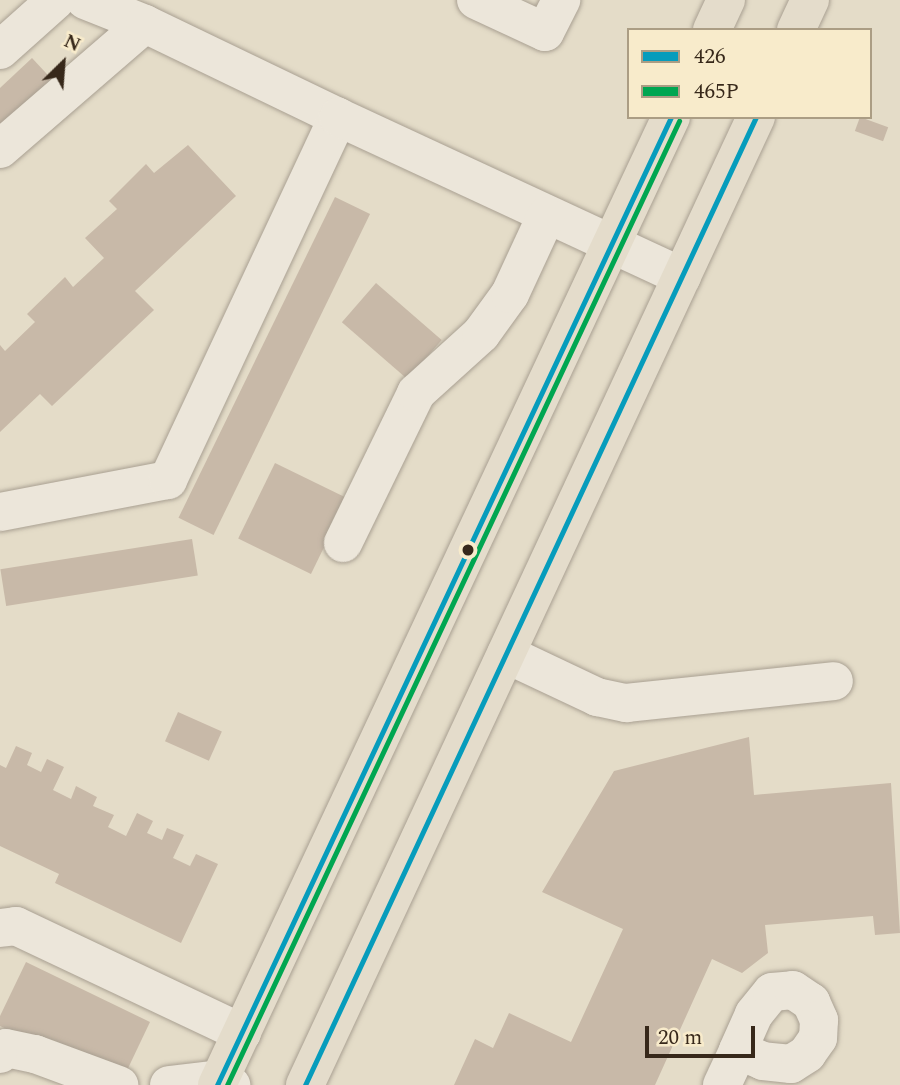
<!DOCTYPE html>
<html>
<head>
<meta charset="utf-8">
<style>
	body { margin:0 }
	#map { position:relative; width:900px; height:1085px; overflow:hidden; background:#e4dcc8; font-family:Spectral,serif }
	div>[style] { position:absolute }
	.building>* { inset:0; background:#c8b9a8; transform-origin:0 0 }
	.roads { filter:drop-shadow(0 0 2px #a9a092) drop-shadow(0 0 2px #a9a092) }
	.minor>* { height:38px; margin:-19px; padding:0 19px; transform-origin:19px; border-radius:19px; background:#ece6da }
	.major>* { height:38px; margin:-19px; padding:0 19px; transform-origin:19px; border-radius:19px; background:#e4dccb }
	.bus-1>* { height:5px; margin:-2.5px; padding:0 2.5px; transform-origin:2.5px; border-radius:2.5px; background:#069cbc }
	.bus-2>* { height:5px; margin:-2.5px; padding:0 2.5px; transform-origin:2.5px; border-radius:2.5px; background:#00a651 }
	.dots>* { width:19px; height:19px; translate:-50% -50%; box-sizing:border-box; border:4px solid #f8ebcb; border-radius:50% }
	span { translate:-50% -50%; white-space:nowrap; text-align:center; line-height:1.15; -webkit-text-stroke:6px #f8ebcb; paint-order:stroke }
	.legend { position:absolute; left:627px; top:28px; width:245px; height:91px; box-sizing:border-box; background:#f8ebcb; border:2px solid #ab9d84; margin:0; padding:9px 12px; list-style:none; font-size:21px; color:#37281a }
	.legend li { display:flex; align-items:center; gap:14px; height:35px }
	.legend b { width:35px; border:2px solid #ab9d84 }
	.north { position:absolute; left:28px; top:28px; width:70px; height:70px; -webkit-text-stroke:5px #f8ebcb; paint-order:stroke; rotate:25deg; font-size:19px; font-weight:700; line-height:28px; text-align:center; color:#37281a }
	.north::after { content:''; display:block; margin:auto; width:24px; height:32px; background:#37281a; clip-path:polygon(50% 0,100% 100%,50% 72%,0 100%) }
	.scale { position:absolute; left:645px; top:1026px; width:110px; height:32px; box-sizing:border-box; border:4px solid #37281a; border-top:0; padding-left:9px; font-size:21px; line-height:24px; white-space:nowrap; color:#37281a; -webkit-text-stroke:5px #f8ebcb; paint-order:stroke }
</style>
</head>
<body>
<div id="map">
	<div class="building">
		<div style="clip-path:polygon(32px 58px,59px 87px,0 141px,0 88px)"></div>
		<div style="left:860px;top:117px;width:30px;height:15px;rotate:20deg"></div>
		<div style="clip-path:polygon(188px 145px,236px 196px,135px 291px,154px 310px,52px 406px,40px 394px,0 432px,0 345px,5px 351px,35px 322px,27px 314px,65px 277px,73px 287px,104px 258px,85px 238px,117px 209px,109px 201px,146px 164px,154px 173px)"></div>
		<div style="left:335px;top:197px;width:39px;height:357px;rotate:26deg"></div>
		<div style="left:376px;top:283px;width:87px;height:52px;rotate:41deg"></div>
		<div style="left:275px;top:463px;width:81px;height:84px;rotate:26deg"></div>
		<div style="left:192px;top:539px;width:37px;height:194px;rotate:81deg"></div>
		<div style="left:178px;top:712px;width:48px;height:32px;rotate:24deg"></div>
		<div style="clip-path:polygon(749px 737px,754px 795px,891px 783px,900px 933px,875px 935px,873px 916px,765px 925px,768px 953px,742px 973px,712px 959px,655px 1085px,454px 1085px,475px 1039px,493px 1048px,509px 1013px,571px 1042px,623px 929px,542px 892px,614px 771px)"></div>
		<div style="clip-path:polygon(16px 746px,32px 753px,27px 765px,41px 772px,47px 759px,64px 767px,53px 790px,71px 799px,76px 786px,97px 797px,93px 806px,114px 815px,108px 827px,126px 836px,137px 813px,153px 821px,147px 833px,162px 840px,167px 828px,184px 835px,173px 858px,190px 866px,196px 854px,218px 864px,181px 943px,55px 883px,59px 874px,0 846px,0 765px,6px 768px)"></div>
		<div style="clip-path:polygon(26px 962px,150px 1022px,121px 1083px,0 1026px,0 1016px)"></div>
	</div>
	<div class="roads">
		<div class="minor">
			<div style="left:85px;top:0;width:65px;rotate:21.8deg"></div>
			<div style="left:476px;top:0;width:76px;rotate:24.9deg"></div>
			<div style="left:545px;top:32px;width:36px;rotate:-63deg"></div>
			<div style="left:0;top:50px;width:75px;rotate:-41.8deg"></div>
			<div style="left:0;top:149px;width:191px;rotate:-40.8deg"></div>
			<div style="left:145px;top:24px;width:214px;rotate:25.7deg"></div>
			<div style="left:0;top:512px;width:171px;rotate:-10.8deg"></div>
			<div style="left:168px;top:480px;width:401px;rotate:-64.9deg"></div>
			<div style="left:338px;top:117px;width:379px;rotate:24.9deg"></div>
			<div style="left:343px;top:543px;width:167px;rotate:-64deg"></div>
			<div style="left:416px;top:393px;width:88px;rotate:-42.2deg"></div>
			<div style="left:481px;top:334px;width:49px;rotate:-54.1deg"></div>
			<div style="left:510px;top:294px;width:86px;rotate:-65.2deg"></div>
			<div style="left:506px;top:654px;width:101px;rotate:25.3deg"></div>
			<div style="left:597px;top:697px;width:30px;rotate:12deg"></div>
			<div style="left:626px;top:703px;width:209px;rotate:-6deg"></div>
			<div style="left:0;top:928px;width:16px;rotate:-7deg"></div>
			<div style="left:16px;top:926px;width:250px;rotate:25.3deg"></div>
			<div style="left:0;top:1054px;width:8px;rotate:-45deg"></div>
			<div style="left:6px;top:1048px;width:30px;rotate:12deg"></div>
			<div style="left:35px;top:1054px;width:90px;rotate:20.3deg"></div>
			<div style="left:169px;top:1085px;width:51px;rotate:-6.7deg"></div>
			<div style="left:220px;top:1079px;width:13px;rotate:29deg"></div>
			<div style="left:722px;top:1085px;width:38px;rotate:-65deg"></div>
			<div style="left:738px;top:1050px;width:39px;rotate:-66deg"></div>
			<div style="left:754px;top:1014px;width:28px;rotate:-51deg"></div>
			<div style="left:772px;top:992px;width:21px;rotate:-5deg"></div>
			<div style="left:793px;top:990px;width:22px;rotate:34deg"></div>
			<div style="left:811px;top:1002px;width:20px;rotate:66deg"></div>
			<div style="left:819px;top:1020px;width:18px;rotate:93deg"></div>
			<div style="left:818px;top:1038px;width:19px;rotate:125deg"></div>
			<div style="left:807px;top:1054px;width:19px;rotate:148deg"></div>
			<div style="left:791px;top:1064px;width:28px;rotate:-174deg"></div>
			<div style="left:763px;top:1061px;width:27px;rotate:-156deg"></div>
		</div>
		<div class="major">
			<div style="left:712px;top:30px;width:33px;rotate:-65deg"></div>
			<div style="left:796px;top:30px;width:33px;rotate:-65deg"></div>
			<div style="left:217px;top:1085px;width:1069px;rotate:-64.87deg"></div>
			<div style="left:305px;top:1085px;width:1068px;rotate:-65.02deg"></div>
		</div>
	</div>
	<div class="bus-1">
		<div style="left:217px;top:1085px;width:1069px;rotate:-64.87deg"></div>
		<div style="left:305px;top:1085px;width:1068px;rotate:-65.02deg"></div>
	</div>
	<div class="bus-2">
		<div style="left:227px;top:1085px;width:1065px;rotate:-64.88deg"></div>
	</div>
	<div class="dots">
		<div style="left:468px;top:550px;background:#37281a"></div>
	</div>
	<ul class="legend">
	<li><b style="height:9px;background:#069cbc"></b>426</li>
	<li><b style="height:9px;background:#00a651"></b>465P</li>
	</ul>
	<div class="north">N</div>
	<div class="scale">20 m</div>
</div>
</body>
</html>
